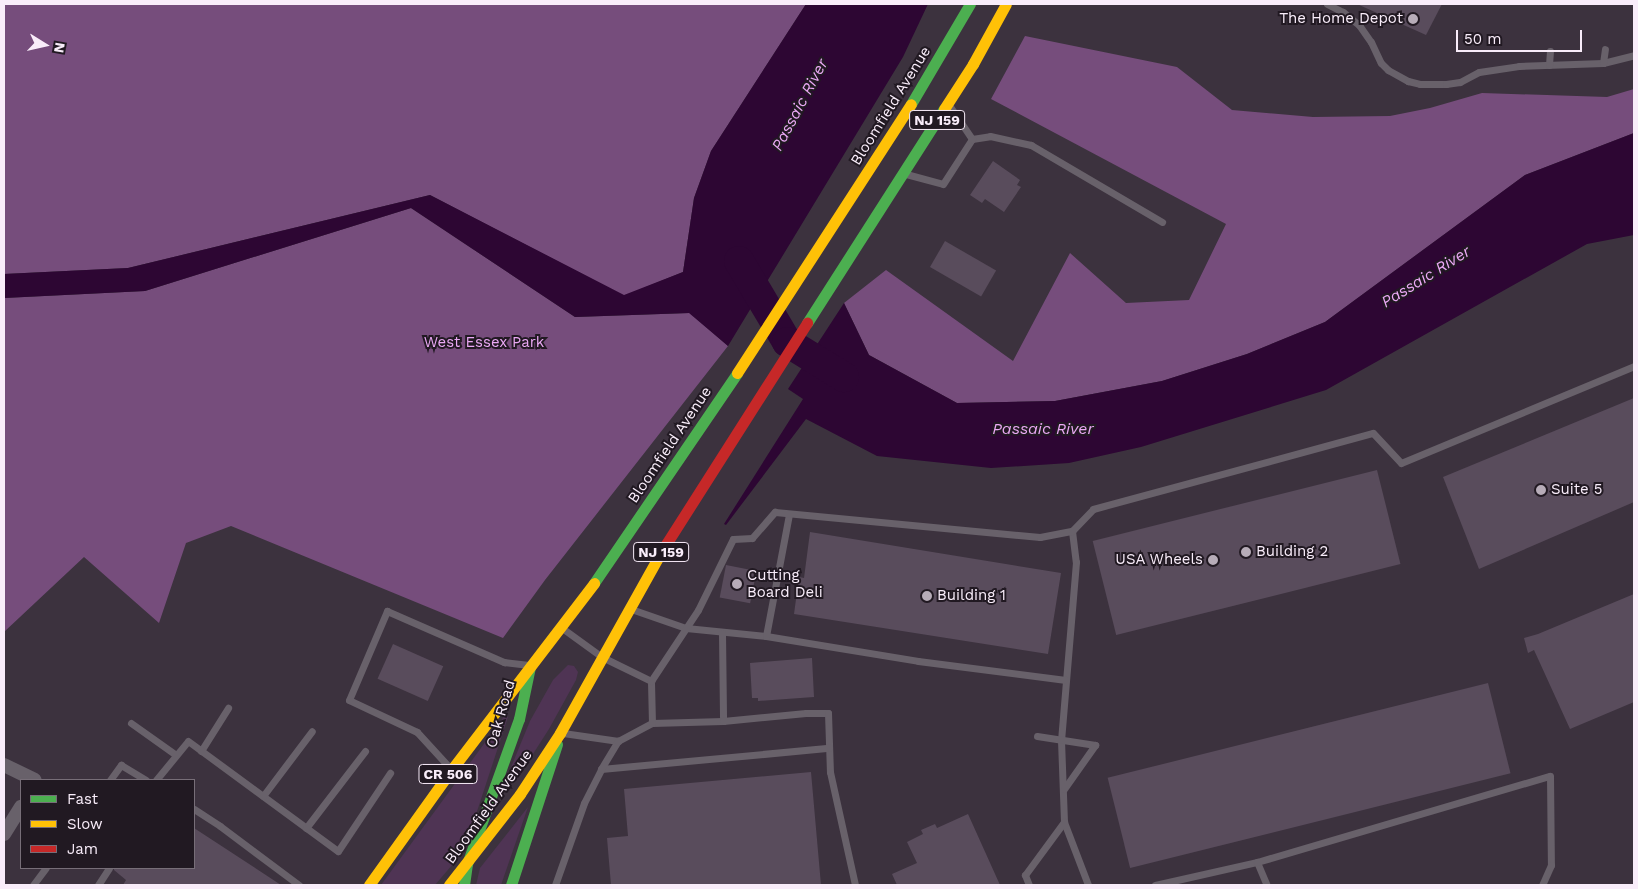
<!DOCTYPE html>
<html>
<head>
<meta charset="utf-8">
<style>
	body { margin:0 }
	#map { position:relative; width:1638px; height:889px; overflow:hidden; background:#3c323e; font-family:"Work Sans",sans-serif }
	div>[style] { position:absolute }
	.green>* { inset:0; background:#4f3454 }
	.forest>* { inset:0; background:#764d7c }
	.water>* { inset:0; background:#2d0633 }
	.river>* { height:30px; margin:-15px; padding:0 15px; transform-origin:15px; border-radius:15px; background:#2d0633 }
	.building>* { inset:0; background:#594c5c; transform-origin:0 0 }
	.lane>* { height:7px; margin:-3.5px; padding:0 3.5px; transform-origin:3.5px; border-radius:3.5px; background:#68616a }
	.street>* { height:14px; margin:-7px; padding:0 7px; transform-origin:7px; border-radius:7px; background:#68616a }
	.fast>* { height:11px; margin:-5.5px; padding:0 5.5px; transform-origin:5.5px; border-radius:5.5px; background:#4caf50 }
	.slow>* { height:11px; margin:-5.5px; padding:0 5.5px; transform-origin:5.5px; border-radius:5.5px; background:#ffc107 }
	.jam>* { height:11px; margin:-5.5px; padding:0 5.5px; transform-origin:5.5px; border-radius:5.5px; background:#c62828 }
	.dots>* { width:14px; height:14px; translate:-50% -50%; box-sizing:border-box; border:2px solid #211922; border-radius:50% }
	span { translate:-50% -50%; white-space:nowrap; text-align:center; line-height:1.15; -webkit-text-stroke:4px #211922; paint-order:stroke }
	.shield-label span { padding:1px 4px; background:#211922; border:1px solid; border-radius:4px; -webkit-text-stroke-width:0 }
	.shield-label { font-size:14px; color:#f9edfa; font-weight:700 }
	.poi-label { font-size:15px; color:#f9edfa }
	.right { translate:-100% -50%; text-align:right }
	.left { translate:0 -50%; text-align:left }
	.street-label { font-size:15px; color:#f9edfa }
	.park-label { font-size:15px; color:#eba9f5 }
	.water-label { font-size:16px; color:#eba9f5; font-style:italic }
	.frame { position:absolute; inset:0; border:5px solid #f9edfa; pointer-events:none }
	.legend { position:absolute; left:20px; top:779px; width:175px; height:90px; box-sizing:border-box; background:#211922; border:1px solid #776e78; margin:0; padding:6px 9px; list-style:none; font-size:15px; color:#f9edfa }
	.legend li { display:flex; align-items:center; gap:10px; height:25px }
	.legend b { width:25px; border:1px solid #776e78 }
	.north { position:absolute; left:20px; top:20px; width:50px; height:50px; -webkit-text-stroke:4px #211922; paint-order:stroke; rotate:100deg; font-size:14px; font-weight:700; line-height:20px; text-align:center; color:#f9edfa }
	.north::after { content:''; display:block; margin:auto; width:18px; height:22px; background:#f9edfa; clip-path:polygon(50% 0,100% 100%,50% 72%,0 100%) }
	.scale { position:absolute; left:1456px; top:30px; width:126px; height:22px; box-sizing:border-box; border:2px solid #f9edfa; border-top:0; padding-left:6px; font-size:15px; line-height:18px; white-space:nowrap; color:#f9edfa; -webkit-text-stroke:4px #211922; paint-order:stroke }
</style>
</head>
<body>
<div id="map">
	<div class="green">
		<div style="clip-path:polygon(568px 665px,574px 666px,578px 672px,576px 680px,549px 729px,515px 782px,508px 784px,507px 777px,530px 721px,553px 680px)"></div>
		<div style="clip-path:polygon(505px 715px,508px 717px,464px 851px,435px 885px,381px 885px)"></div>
		<div style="clip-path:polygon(528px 807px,501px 885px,476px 885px,480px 868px)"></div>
	</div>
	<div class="forest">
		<div style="clip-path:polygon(4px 4px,806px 4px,711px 151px,694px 198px,683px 272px,624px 296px,430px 195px,128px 268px,4px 274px)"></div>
		<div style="clip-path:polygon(1025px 36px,1177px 67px,1232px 110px,1313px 117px,1390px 116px,1430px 108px,1482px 93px,1607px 97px,1634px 89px,1634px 133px,1525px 175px,1325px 322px,1247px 354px,1162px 381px,1055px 401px,957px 403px,869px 355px,844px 303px,886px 270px,1013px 361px,1070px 253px,1126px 303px,1189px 300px,1226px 224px,991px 99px)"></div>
		<div style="clip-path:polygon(411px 208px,575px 317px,690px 313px,728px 346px,545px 580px,503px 638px,231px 526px,186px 543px,159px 623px,84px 557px,4px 632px,4px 298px,145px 291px)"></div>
	</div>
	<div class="water">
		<div style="clip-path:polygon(806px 4px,928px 4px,903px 57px,728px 346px,689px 313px,575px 317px,411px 208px,145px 291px,4px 298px,4px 274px,128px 268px,430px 195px,624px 295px,683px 272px,694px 198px,711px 151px)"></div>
		<div style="clip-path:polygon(1634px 133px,1634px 235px,1587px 244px,1326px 390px,1141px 447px,1069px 463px,991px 468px,877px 456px,806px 419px,726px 525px,724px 524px,803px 399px,788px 389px,844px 303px,869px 355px,957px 403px,1055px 401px,1162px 381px,1247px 354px,1325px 322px,1525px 175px)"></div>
	</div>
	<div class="river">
		<div style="left:739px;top:261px;width:94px;rotate:59.3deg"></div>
		<div style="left:787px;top:342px;width:67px;rotate:31.6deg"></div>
	</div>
	<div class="building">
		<div style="clip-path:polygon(1357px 4px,1442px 4px,1426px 35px)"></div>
		<div style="clip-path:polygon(993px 161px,1020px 180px,1017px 185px,1021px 187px,1004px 212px,985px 199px,982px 203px,970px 195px)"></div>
		<div style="left:945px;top:241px;width:59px;height:30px;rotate:30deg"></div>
		<div style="clip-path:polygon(1634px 398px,1634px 502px,1479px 569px,1443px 477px)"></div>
		<div style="left:1377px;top:470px;width:97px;height:293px;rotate:76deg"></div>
		<div style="clip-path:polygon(810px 532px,1061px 573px,1048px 654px,794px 614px,799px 577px,804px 578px)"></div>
		<div style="left:726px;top:565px;width:31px;height:33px;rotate:11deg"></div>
		<div style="clip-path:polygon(1634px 594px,1634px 702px,1570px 729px,1534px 650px,1528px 653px,1524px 638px,1538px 634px)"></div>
		<div style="left:393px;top:644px;width:55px;height:38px;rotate:24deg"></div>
		<div style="clip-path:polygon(812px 658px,814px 697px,758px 701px,758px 698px,752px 698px,750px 663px)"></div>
		<div style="left:1488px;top:683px;width:93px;height:392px;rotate:76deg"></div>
		<div style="clip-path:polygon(811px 772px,821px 885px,611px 885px,607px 838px,628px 836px,624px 789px)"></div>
		<div style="clip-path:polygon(968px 814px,1000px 885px,897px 885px,892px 874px,917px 863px,907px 842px,923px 834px,921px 830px,935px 824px,937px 828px)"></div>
		<div style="clip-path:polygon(194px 828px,281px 885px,123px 885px,126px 880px,114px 870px,114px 868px,194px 868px)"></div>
	</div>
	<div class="lane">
		<div style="left:1327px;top:4px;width:18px;rotate:27deg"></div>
		<div style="left:1343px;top:12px;width:21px;rotate:39deg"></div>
		<div style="left:1359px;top:25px;width:21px;rotate:55deg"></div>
		<div style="left:1371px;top:42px;width:23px;rotate:65deg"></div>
		<div style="left:1381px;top:63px;width:10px;rotate:45deg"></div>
		<div style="left:1388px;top:70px;width:23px;rotate:29deg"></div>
		<div style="left:1408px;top:81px;width:12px;rotate:14deg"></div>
		<div style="left:1420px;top:84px;width:26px"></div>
		<div style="left:1446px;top:84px;width:14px;rotate:-8deg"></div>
		<div style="left:1460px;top:82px;width:21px;rotate:-28deg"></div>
		<div style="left:1479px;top:72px;width:40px;rotate:-8.5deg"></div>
		<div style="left:1519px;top:66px;width:84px;rotate:-2deg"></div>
		<div style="left:1603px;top:63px;width:32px;rotate:-14deg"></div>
		<div style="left:1603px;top:63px;width:14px;rotate:-82deg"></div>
		<div style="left:1549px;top:65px;width:14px;rotate:-86deg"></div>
		<div style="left:972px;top:139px;width:18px;rotate:-9deg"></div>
		<div style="left:990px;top:136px;width:42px;rotate:12.4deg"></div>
		<div style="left:1031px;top:145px;width:152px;rotate:30.4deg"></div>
		<div style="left:906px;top:174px;width:38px;rotate:15deg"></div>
		<div style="left:943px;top:184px;width:54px;rotate:-57.2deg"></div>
		<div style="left:972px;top:139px;width:40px;rotate:-124deg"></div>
		<div style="left:1072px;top:531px;width:31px;rotate:83deg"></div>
		<div style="left:1076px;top:562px;width:179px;rotate:94.8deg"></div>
		<div style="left:1061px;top:740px;width:82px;rotate:87.9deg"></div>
		<div style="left:1064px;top:822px;width:67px;rotate:69.1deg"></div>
		<div style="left:631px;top:609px;width:58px;rotate:19.1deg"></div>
		<div style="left:686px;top:628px;width:80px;rotate:5.7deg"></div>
		<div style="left:766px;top:636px;width:154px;rotate:9.3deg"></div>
		<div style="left:918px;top:661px;width:149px;rotate:7.3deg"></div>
		<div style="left:562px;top:628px;width:49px;rotate:35.9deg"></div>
		<div style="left:602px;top:657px;width:55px;rotate:26.1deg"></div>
		<div style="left:722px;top:633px;width:88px;rotate:89.3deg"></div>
		<div style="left:766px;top:636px;width:124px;rotate:-79.3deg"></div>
		<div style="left:131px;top:723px;width:55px;rotate:35.4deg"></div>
		<div style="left:652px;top:723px;width:71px;rotate:-1.6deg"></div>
		<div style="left:723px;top:721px;width:83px;rotate:-5.5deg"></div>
		<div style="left:806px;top:713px;width:22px"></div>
		<div style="left:828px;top:713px;width:59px;rotate:88.1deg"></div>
		<div style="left:830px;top:772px;width:116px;rotate:77.5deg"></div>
		<div style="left:563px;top:733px;width:56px;rotate:8.3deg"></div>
		<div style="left:1037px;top:736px;width:59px;rotate:8.8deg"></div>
		<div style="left:201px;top:751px;width:51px;rotate:-57.9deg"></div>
		<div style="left:450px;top:768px;width:49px;rotate:-132.5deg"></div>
		<div style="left:417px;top:732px;width:75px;rotate:-154.8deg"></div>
		<div style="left:349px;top:700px;width:97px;rotate:-66.9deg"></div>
		<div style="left:387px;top:611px;width:128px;rotate:23.6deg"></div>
		<div style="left:504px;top:662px;width:23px;rotate:7deg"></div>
		<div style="left:601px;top:769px;width:229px;rotate:-5.3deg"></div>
		<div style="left:110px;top:780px;width:19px;rotate:-54deg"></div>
		<div style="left:121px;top:765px;width:29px;rotate:31deg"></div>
		<div style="left:156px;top:780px;width:50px;rotate:-50.6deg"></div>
		<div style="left:188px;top:741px;width:186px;rotate:36.3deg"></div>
		<div style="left:338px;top:851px;width:94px;rotate:-56.3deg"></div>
		<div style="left:1064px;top:789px;width:54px;rotate:-54.8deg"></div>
		<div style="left:263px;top:796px;width:81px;rotate:-53deg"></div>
		<div style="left:194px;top:809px;width:31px;rotate:33deg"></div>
		<div style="left:220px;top:826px;width:99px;rotate:36.8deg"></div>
		<div style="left:306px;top:828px;width:97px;rotate:-52.5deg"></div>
		<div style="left:1257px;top:862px;width:25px;rotate:67deg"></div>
		<div style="left:33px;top:885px;width:21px;rotate:-53deg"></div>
		<div style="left:98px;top:885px;width:20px;rotate:-57deg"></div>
		<div style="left:555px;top:885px;width:87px;rotate:-70.5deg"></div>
		<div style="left:584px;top:803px;width:38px;rotate:-63deg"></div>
		<div style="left:601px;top:769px;width:33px;rotate:-59deg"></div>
		<div style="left:618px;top:741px;width:38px;rotate:-28deg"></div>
		<div style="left:652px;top:723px;width:42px;rotate:-91.4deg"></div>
		<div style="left:651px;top:681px;width:85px;rotate:-56.5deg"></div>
		<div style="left:698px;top:610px;width:79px;rotate:-63.8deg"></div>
		<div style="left:733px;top:539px;width:19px;rotate:-3deg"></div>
		<div style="left:752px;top:538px;width:35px;rotate:-49deg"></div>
		<div style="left:775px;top:512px;width:266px;rotate:5.4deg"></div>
		<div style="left:1040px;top:537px;width:33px;rotate:-11deg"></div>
		<div style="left:1072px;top:531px;width:30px;rotate:-46deg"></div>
		<div style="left:1093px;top:509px;width:290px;rotate:-15.2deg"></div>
		<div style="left:1373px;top:433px;width:41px;rotate:47deg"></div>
		<div style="left:1401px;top:463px;width:252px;rotate:-22.6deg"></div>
		<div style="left:1029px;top:885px;width:11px;rotate:-112deg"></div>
		<div style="left:1025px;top:875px;width:66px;rotate:-53.7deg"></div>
		<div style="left:1155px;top:885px;width:105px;rotate:-12.7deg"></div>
		<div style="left:1257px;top:862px;width:305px;rotate:-16.4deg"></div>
		<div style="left:1550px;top:776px;width:89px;rotate:89.4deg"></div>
		<div style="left:1551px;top:865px;width:22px;rotate:114deg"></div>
	</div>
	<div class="street">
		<div style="left:4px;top:765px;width:34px;rotate:26deg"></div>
		<div style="left:4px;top:834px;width:32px;rotate:-58deg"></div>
	</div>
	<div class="fast">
		<div style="left:911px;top:104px;width:116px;rotate:-59.5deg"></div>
		<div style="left:807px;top:323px;width:254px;rotate:-57.4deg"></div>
		<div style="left:594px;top:583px;width:254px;rotate:-55.7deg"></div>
		<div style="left:464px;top:885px;width:21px;rotate:-82deg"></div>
		<div style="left:467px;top:864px;width:154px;rotate:-70.3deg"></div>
		<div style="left:519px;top:719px;width:53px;rotate:-78.1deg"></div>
		<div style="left:511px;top:885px;width:148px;rotate:-71.9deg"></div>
	</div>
	<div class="slow">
		<div style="left:944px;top:109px;width:54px;rotate:-57.2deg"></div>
		<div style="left:973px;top:64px;width:68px;rotate:-61.2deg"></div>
		<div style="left:737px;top:373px;width:320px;rotate:-57.1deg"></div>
		<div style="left:369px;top:885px;width:143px;rotate:-54.4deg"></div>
		<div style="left:452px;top:769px;width:234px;rotate:-52.6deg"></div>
		<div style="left:449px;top:885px;width:115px;rotate:-52deg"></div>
		<div style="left:520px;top:794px;width:73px;rotate:-56.7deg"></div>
		<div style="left:560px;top:733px;width:207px;rotate:-60.8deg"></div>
	</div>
	<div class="jam">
		<div style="left:661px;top:552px;width:272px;rotate:-57.5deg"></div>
	</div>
	<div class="dots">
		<div style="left:1413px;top:19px;background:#b7acb8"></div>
		<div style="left:1541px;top:490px;background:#b7acb8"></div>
		<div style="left:1246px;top:552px;background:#b7acb8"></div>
		<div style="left:1213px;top:560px;background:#b7acb8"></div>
		<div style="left:737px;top:584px;background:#b7acb8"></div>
		<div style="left:927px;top:596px;background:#b7acb8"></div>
	</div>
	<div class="shield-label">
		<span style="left:937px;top:120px">NJ 159</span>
		<span style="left:661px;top:552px">NJ 159</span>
		<span style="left:448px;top:774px">CR 506</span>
	</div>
	<div class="poi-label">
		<span class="right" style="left:1403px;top:19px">The Home Depot</span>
		<span class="left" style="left:1551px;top:490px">Suite 5</span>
		<span class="left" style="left:1256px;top:552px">Building 2</span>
		<span class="right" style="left:1203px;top:560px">USA Wheels</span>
		<span class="left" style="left:747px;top:584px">Cutting<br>Board Deli</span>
		<span class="left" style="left:937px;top:596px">Building 1</span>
	</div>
	<div class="street-label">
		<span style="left:891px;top:106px;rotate:-58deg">Bloomfield Avenue</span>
		<span style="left:670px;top:445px;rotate:-56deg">Bloomfield Avenue</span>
		<span style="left:501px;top:714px;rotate:-74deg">Oak Road</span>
		<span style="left:489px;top:807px;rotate:-54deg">Bloomfield Avenue</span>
	</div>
	<div class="park-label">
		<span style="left:484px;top:343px">West Essex Park</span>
	</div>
	<div class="water-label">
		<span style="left:800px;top:105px;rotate:-62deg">Passaic River</span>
		<span style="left:1426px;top:277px;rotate:-32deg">Passaic River</span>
		<span style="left:1043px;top:429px">Passaic River</span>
	</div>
	<div class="frame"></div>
	<ul class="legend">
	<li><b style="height:6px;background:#4caf50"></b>Fast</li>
	<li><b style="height:6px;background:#ffc107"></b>Slow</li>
	<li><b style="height:6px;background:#c62828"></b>Jam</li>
	</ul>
	<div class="north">N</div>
	<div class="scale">50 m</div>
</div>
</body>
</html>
